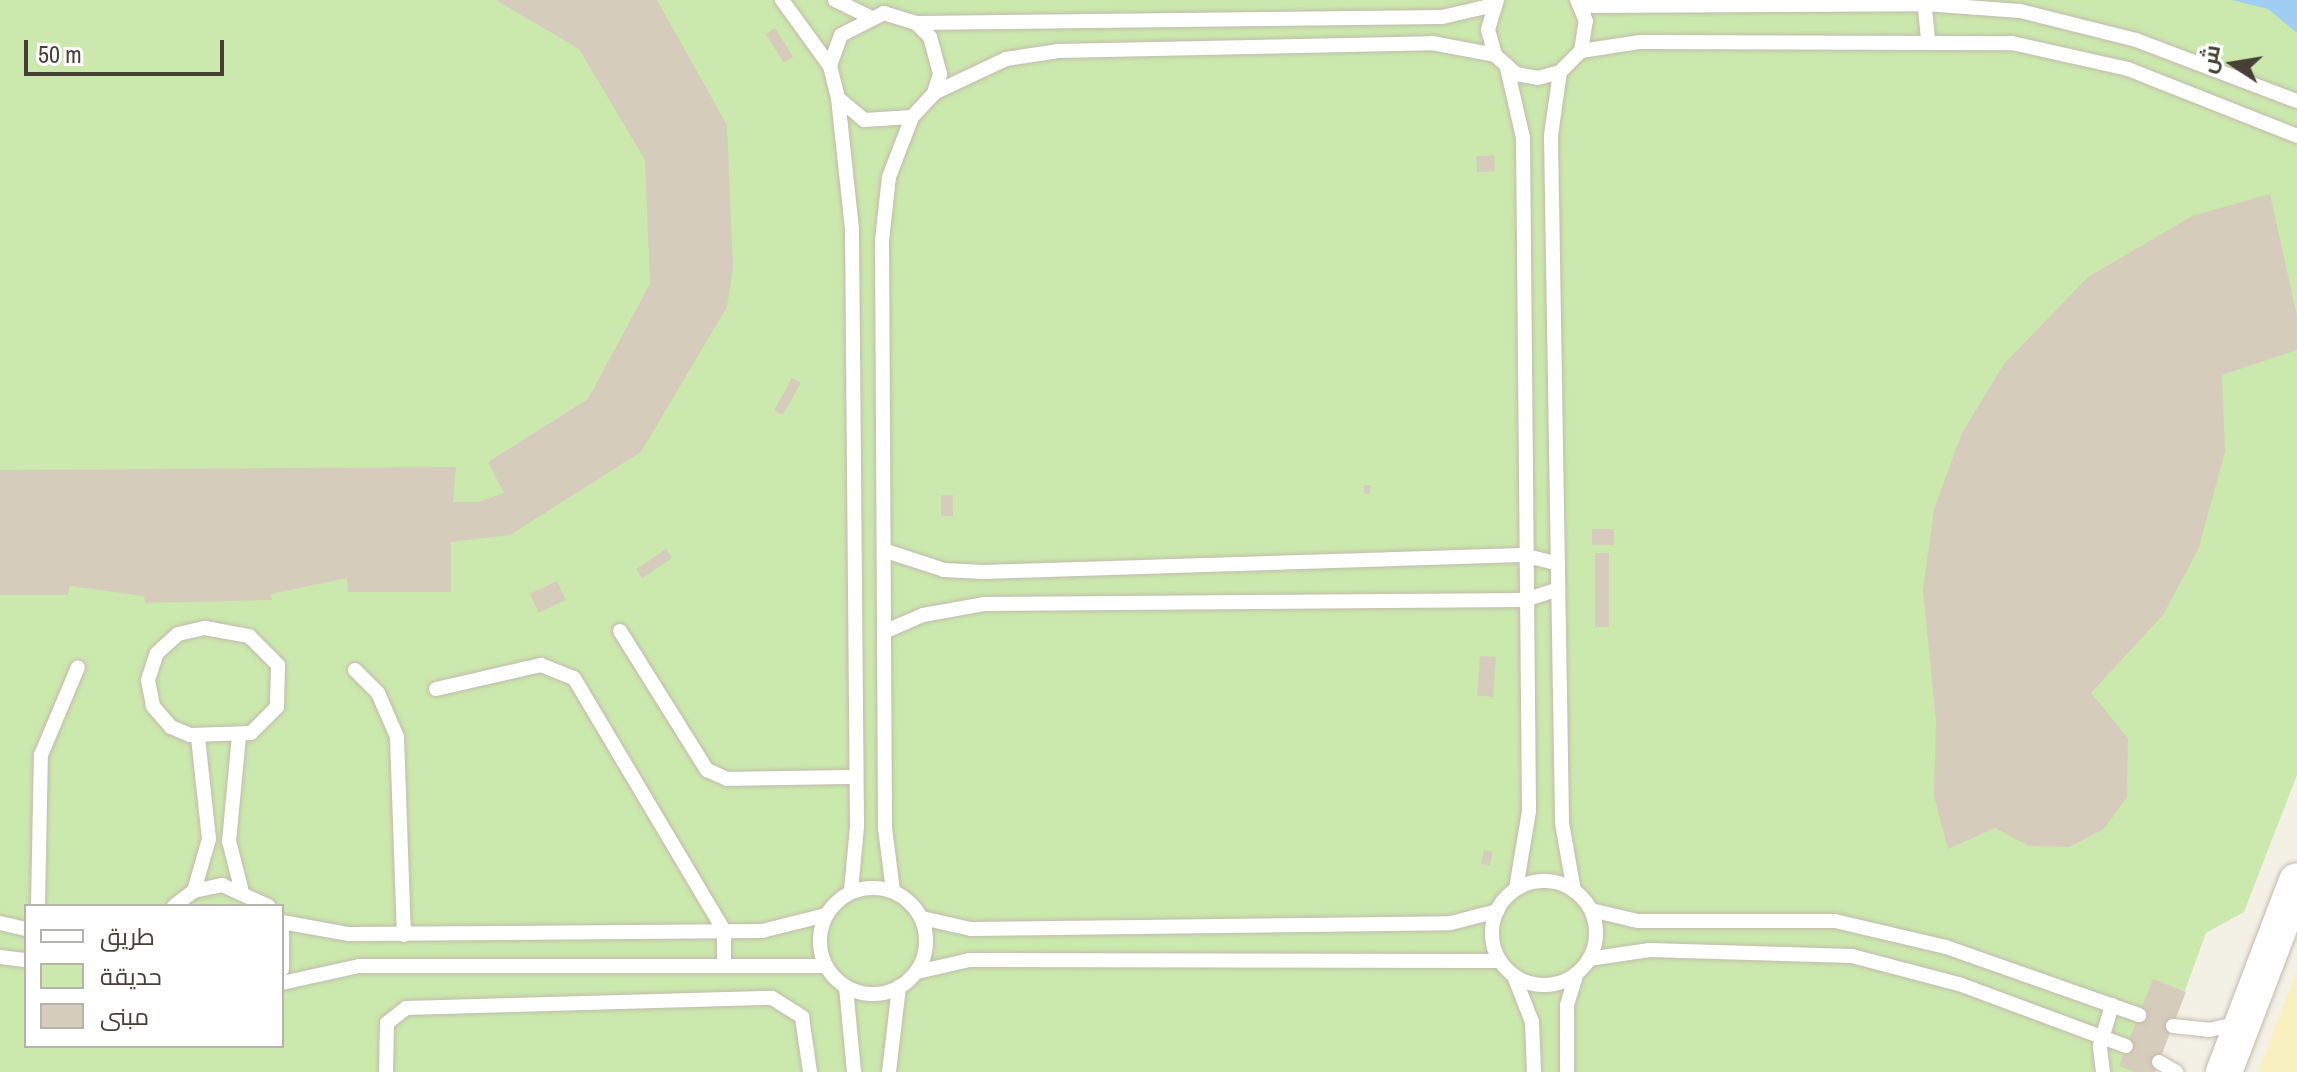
<!DOCTYPE html>
<html>
<head>
<meta charset="utf-8">
<style>
	body { margin:0 }
	#map { position:relative; width:2297px; height:1072px; overflow:hidden; background:#f3f0e6; font-family:"Archivo Narrow",Cairo,sans-serif }
	div>[style] { position:absolute }
	.green>* { inset:0; background:#cbe9ad }
	.sand>* { inset:0; background:#f9f0c0 }
	.water>* { inset:0; background:#9fcdf3 }
	.building>* { inset:0; background:#d6ccbb; transform-origin:0 0 }
	.roads { filter:drop-shadow(0 0 2px #c2bbab) drop-shadow(0 0 2px #c2bbab) }
	.service>* { height:14px; margin:-7px; padding:0 7px; transform-origin:7px; border-radius:7px; background:#fff }
	.service>.ring { margin:-7px; padding:0; box-sizing:content-box; background:none; border:14px solid #fff; border-radius:50% }
	.tertiary>* { height:36px; margin:-18px; padding:0 18px; transform-origin:18px; border-radius:18px; background:#fff }
	span { translate:-50% -50%; white-space:nowrap; text-align:center; line-height:1.15; -webkit-text-stroke:8px #fff; paint-order:stroke }
	.legend { position:absolute; left:24px; top:904px; width:260px; height:144px; box-sizing:border-box; background:#fff; border:2px solid #b5b3ae; margin:0; padding:10px 14px; list-style:none; font-size:24px; color:#464035 }
	.legend li { display:flex; align-items:center; gap:16px; height:40px }
	.legend b { width:40px; border:2px solid #b5b3ae }
	.north { position:absolute; left:2193px; top:24px; width:80px; height:80px; -webkit-text-stroke:6px #fff; paint-order:stroke; rotate:282deg; font-size:22px; font-weight:700; line-height:32px; text-align:center; color:#464035 }
	.north::after { content:''; display:block; margin:auto; width:28px; height:36px; background:#464035; clip-path:polygon(50% 0,100% 100%,50% 72%,0 100%) }
	.scale { position:absolute; left:24px; top:40px; width:200px; height:36px; box-sizing:border-box; border:4px solid #464035; border-top:0; padding-left:10px; font-size:24px; line-height:28px; white-space:nowrap; color:#464035; -webkit-text-stroke:6px #fff; paint-order:stroke }
</style>
</head>
<body>
<div id="map">
	<div class="green">
		<div style="clip-path:polygon(evenodd,0 0,2297px 0,2297px 775px,2244px 912px,2206px 933px,2155px 1072px,0 1072px,0 0,26px 906px,282px 906px,282px 1046px,26px 1046px,26px 906px)"></div>
	</div>
	<div class="sand">
		<div style="clip-path:polygon(2297px 970px,2297px 1072px,2258px 1072px)"></div>
	</div>
	<div class="water">
		<div style="clip-path:polygon(2232px 0,2297px 0,2297px 33px,2268px 9px)"></div>
	</div>
	<div class="building">
		<div style="clip-path:polygon(496px 0,657px 0,727px 125px,733px 268px,727px 307px,641px 452px,510px 535px,451px 542px,451px 592px,348px 592px,347px 578px,271px 594px,272px 600px,145px 603px,144px 596px,70px 586px,68px 595px,0 595px,0 470px,456px 467px,453px 502px,479px 502px,504px 493px,488px 462px,588px 399px,650px 284px,645px 160px,579px 49px)"></div>
		<div style="left:775px;top:28px;width:34px;height:11px;rotate:58deg"></div>
		<div style="left:1494px;top:155px;width:16px;height:18px;rotate:86deg"></div>
		<div style="clip-path:polygon(2270px 194px,2297px 316px,2297px 350px,2222px 375px,2225px 452px,2198px 550px,2163px 615px,2091px 693px,2128px 738px,2127px 797px,2104px 829px,2069px 847px,2029px 846px,1995px 828px,1948px 849px,1934px 796px,1936px 721px,1923px 590px,1934px 509px,1962px 433px,2004px 364px,2088px 277px,2192px 216px)"></div>
		<div style="left:792px;top:378px;width:10px;height:37px;rotate:29deg"></div>
		<div style="clip-path:polygon(1364px 485px,1371px 485px,1370px 494px,1364px 494px)"></div>
		<div style="left:941px;top:495px;width:12px;height:21px"></div>
		<div style="left:1592px;top:529px;width:22px;height:16px"></div>
		<div style="left:666px;top:549px;width:11px;height:36px;rotate:56deg"></div>
		<div style="left:1595px;top:553px;width:14px;height:74px"></div>
		<div style="left:557px;top:581px;width:21px;height:30px;rotate:65deg"></div>
		<div style="left:1480px;top:656px;width:16px;height:40px;rotate:4deg"></div>
		<div style="left:1484px;top:850px;width:9px;height:14px;rotate:13deg"></div>
		<div style="clip-path:polygon(2153px 979px,2186px 992px,2155px 1072px,2135px 1072px,2119px 1066px)"></div>
	</div>
	<div class="roads">
		<div class="service">
			<div style="left:782px;top:0;width:82px;rotate:54deg"></div>
			<div style="left:830px;top:66px;width:33px;rotate:76deg"></div>
			<div style="left:838px;top:98px;width:34px;rotate:40deg"></div>
			<div style="left:864px;top:120px;width:48px;rotate:-3.6deg"></div>
			<div style="left:912px;top:117px;width:33px;rotate:-47deg"></div>
			<div style="left:934px;top:93px;width:20px;rotate:-72deg"></div>
			<div style="left:940px;top:74px;width:38px;rotate:-105deg"></div>
			<div style="left:930px;top:37px;width:20px;rotate:-135deg"></div>
			<div style="left:916px;top:23px;width:34px;rotate:-163deg"></div>
			<div style="left:884px;top:13px;width:48px;rotate:152.9deg"></div>
			<div style="left:841px;top:35px;width:33px;rotate:110deg"></div>
			<div style="left:835px;top:0;width:37px;rotate:26deg"></div>
			<div style="left:1497px;top:0;width:31px;rotate:107deg"></div>
			<div style="left:1488px;top:30px;width:26px;rotate:74deg"></div>
			<div style="left:1495px;top:55px;width:28px;rotate:42deg"></div>
			<div style="left:1516px;top:74px;width:22px;rotate:10deg"></div>
			<div style="left:1538px;top:78px;width:23px;rotate:-15deg"></div>
			<div style="left:1560px;top:72px;width:30px;rotate:-45deg"></div>
			<div style="left:1581px;top:51px;width:30px;rotate:-81deg"></div>
			<div style="left:1586px;top:21px;width:23px;rotate:-113deg"></div>
			<div style="left:1924px;top:0;width:37px;rotate:84deg"></div>
			<div style="left:1581px;top:6px;width:344px;rotate:-0.3deg"></div>
			<div style="left:1925px;top:4px;width:95px;rotate:4.2deg"></div>
			<div style="left:2020px;top:11px;width:120px;rotate:14deg"></div>
			<div style="left:2136px;top:40px;width:172px;rotate:20.8deg"></div>
			<div style="left:916px;top:23px;width:526px;rotate:-0.65deg"></div>
			<div style="left:1442px;top:17px;width:53px;rotate:-13deg"></div>
			<div style="left:1581px;top:51px;width:60px;rotate:-8.7deg"></div>
			<div style="left:1640px;top:42px;width:372px;rotate:0.2deg"></div>
			<div style="left:2012px;top:43px;width:119px;rotate:12.6deg"></div>
			<div style="left:2128px;top:69px;width:182px;rotate:21.6deg"></div>
			<div style="left:1507px;top:68px;width:72px;rotate:77.1deg"></div>
			<div style="left:1523px;top:138px;width:673px;rotate:89.49deg"></div>
			<div style="left:1529px;top:811px;width:79px;rotate:99.5deg"></div>
			<div style="left:1560px;top:72px;width:64px;rotate:98.1deg"></div>
			<div style="left:1551px;top:135px;width:688px;rotate:89.08deg"></div>
			<div style="left:1562px;top:823px;width:69px;rotate:80deg"></div>
			<div style="left:934px;top:93px;width:80px;rotate:-25.3deg"></div>
			<div style="left:1006px;top:59px;width:53px;rotate:-8.7deg"></div>
			<div style="left:1058px;top:51px;width:374px;rotate:-1.2deg"></div>
			<div style="left:1432px;top:43px;width:64px;rotate:10.8deg"></div>
			<div style="left:838px;top:98px;width:132px;rotate:83.9deg"></div>
			<div style="left:852px;top:229px;width:598px;rotate:89.52deg"></div>
			<div style="left:857px;top:827px;width:64px;rotate:95.4deg"></div>
			<div style="left:886px;top:551px;width:61px;rotate:18.1deg"></div>
			<div style="left:944px;top:570px;width:39px;rotate:3deg"></div>
			<div style="left:983px;top:572px;width:540px;rotate:-1.8deg"></div>
			<div style="left:1523px;top:555px;width:36px;rotate:14deg"></div>
			<div style="left:205px;top:628px;width:45px;rotate:10.3deg"></div>
			<div style="left:249px;top:636px;width:41px;rotate:45deg"></div>
			<div style="left:278px;top:665px;width:42px;rotate:91.4deg"></div>
			<div style="left:277px;top:707px;width:37px;rotate:135deg"></div>
			<div style="left:251px;top:733px;width:61px;rotate:178.1deg"></div>
			<div style="left:190px;top:735px;width:21px;rotate:-157deg"></div>
			<div style="left:171px;top:727px;width:28px;rotate:-131deg"></div>
			<div style="left:153px;top:706px;width:26px;rotate:-101deg"></div>
			<div style="left:148px;top:680px;width:28px;rotate:-72deg"></div>
			<div style="left:157px;top:653px;width:28px;rotate:-42deg"></div>
			<div style="left:178px;top:634px;width:28px;rotate:-13deg"></div>
			<div style="left:620px;top:631px;width:164px;rotate:58deg"></div>
			<div style="left:707px;top:770px;width:22px;rotate:24deg"></div>
			<div style="left:727px;top:779px;width:129px;rotate:-0.9deg"></div>
			<div style="left:886px;top:631px;width:40px;rotate:-23.4deg"></div>
			<div style="left:923px;top:615px;width:63px;rotate:-10.1deg"></div>
			<div style="left:985px;top:604px;width:540px;rotate:-0.42deg"></div>
			<div style="left:1525px;top:600px;width:35px;rotate:-18deg"></div>
			<div style="left:355px;top:670px;width:33px;rotate:45deg"></div>
			<div style="left:378px;top:693px;width:48px;rotate:66.6deg"></div>
			<div style="left:397px;top:737px;width:198px;rotate:88deg"></div>
			<div style="left:436px;top:689px;width:108px;rotate:-12.9deg"></div>
			<div style="left:541px;top:665px;width:35px;rotate:22deg"></div>
			<div style="left:574px;top:678px;width:294px;rotate:59.3deg"></div>
			<div style="left:724px;top:931px;width:32px;rotate:90deg"></div>
			<div style="left:239px;top:736px;width:105px;rotate:95.4deg"></div>
			<div style="left:229px;top:841px;width:49px;rotate:75.7deg"></div>
			<div class="ring" style="left:1492px;top:881px;width:90px;height:90px"></div>
			<div class="ring" style="left:820px;top:888px;width:92px;height:92px"></div>
			<div style="left:194px;top:891px;width:54px;rotate:-73.9deg"></div>
			<div style="left:209px;top:839px;width:103px;rotate:-96.2deg"></div>
			<div style="left:893px;top:891px;width:64px;rotate:-97.2deg"></div>
			<div style="left:885px;top:828px;width:587px;rotate:-90.29deg"></div>
			<div style="left:882px;top:241px;width:64px;rotate:-83.8deg"></div>
			<div style="left:889px;top:177px;width:64px;rotate:-69deg"></div>
			<div style="left:38px;top:906px;width:151px;rotate:-88.9deg"></div>
			<div style="left:41px;top:755px;width:95px;rotate:-67.2deg"></div>
			<div style="left:174px;top:906px;width:25px;rotate:-37deg"></div>
			<div style="left:194px;top:891px;width:29px;rotate:-12deg"></div>
			<div style="left:222px;top:885px;width:51px;rotate:24.5deg"></div>
			<div style="left:1591px;top:910px;width:48px;rotate:13.2deg"></div>
			<div style="left:1638px;top:921px;width:197px"></div>
			<div style="left:1835px;top:921px;width:114px;rotate:13.2deg"></div>
			<div style="left:1946px;top:947px;width:205px;rotate:19.4deg"></div>
			<div style="left:922px;top:918px;width:50px;rotate:12.7deg"></div>
			<div style="left:971px;top:929px;width:480px;rotate:-0.7deg"></div>
			<div style="left:1451px;top:923px;width:48px;rotate:-14.6deg"></div>
			<div style="left:282px;top:922px;width:68px;rotate:10.2deg"></div>
			<div style="left:349px;top:934px;width:413px;rotate:-0.4deg"></div>
			<div style="left:762px;top:931px;width:66px;rotate:-14deg"></div>
			<div style="left:0;top:923px;width:27px;rotate:13deg"></div>
			<div style="left:282px;top:932px;width:37px;rotate:90deg"></div>
			<div style="left:0;top:957px;width:26px;rotate:7deg"></div>
			<div style="left:1589px;top:959px;width:61px;rotate:-8.5deg"></div>
			<div style="left:1649px;top:950px;width:203px;rotate:1.7deg"></div>
			<div style="left:1852px;top:956px;width:111px;rotate:14.7deg"></div>
			<div style="left:1959px;top:984px;width:178px;rotate:20.4deg"></div>
			<div style="left:917px;top:972px;width:54px;rotate:-12.8deg"></div>
			<div style="left:970px;top:960px;width:530px;rotate:0.11deg"></div>
			<div style="left:1514px;top:976px;width:49px;rotate:68.6deg"></div>
			<div style="left:1532px;top:1022px;width:50px;rotate:87.7deg"></div>
			<div style="left:282px;top:983px;width:79px;rotate:-12.4deg"></div>
			<div style="left:359px;top:966px;width:467px"></div>
			<div style="left:846px;top:987px;width:85px;rotate:84.6deg"></div>
			<div style="left:2173px;top:1026px;width:36px;rotate:6deg"></div>
			<div style="left:2209px;top:1030px;width:31px;rotate:-13deg"></div>
			<div style="left:2159px;top:1062px;width:20px;rotate:30deg"></div>
			<div style="left:386px;top:1072px;width:49px;rotate:-88.8deg"></div>
			<div style="left:387px;top:1023px;width:24px;rotate:-38deg"></div>
			<div style="left:406px;top:1008px;width:366px;rotate:-1.6deg"></div>
			<div style="left:772px;top:998px;width:36px;rotate:32deg"></div>
			<div style="left:802px;top:1017px;width:56px;rotate:81.7deg"></div>
			<div style="left:889px;top:1072px;width:86px;rotate:-83.3deg"></div>
			<div style="left:1567px;top:1072px;width:67px;rotate:-90deg"></div>
			<div style="left:1567px;top:1005px;width:31px;rotate:-73deg"></div>
			<div style="left:2103px;top:1072px;width:26px;rotate:-97deg"></div>
			<div style="left:2100px;top:1046px;width:43px;rotate:-73.7deg"></div>
		</div>
		<div class="tertiary">
			<div style="left:2224px;top:1072px;width:204px;rotate:-69.1deg"></div>
		</div>
	</div>
	<ul class="legend">
	<li><b style="height:10px;background:#fff"></b>طريق</li>
	<li><b style="height:22px;background:#cbe9ad"></b>حديقة</li>
	<li><b style="height:22px;background:#d6ccbb"></b>مبنى</li>
	</ul>
	<div class="north">ش</div>
	<div class="scale">50 m</div>
</div>
</body>
</html>
